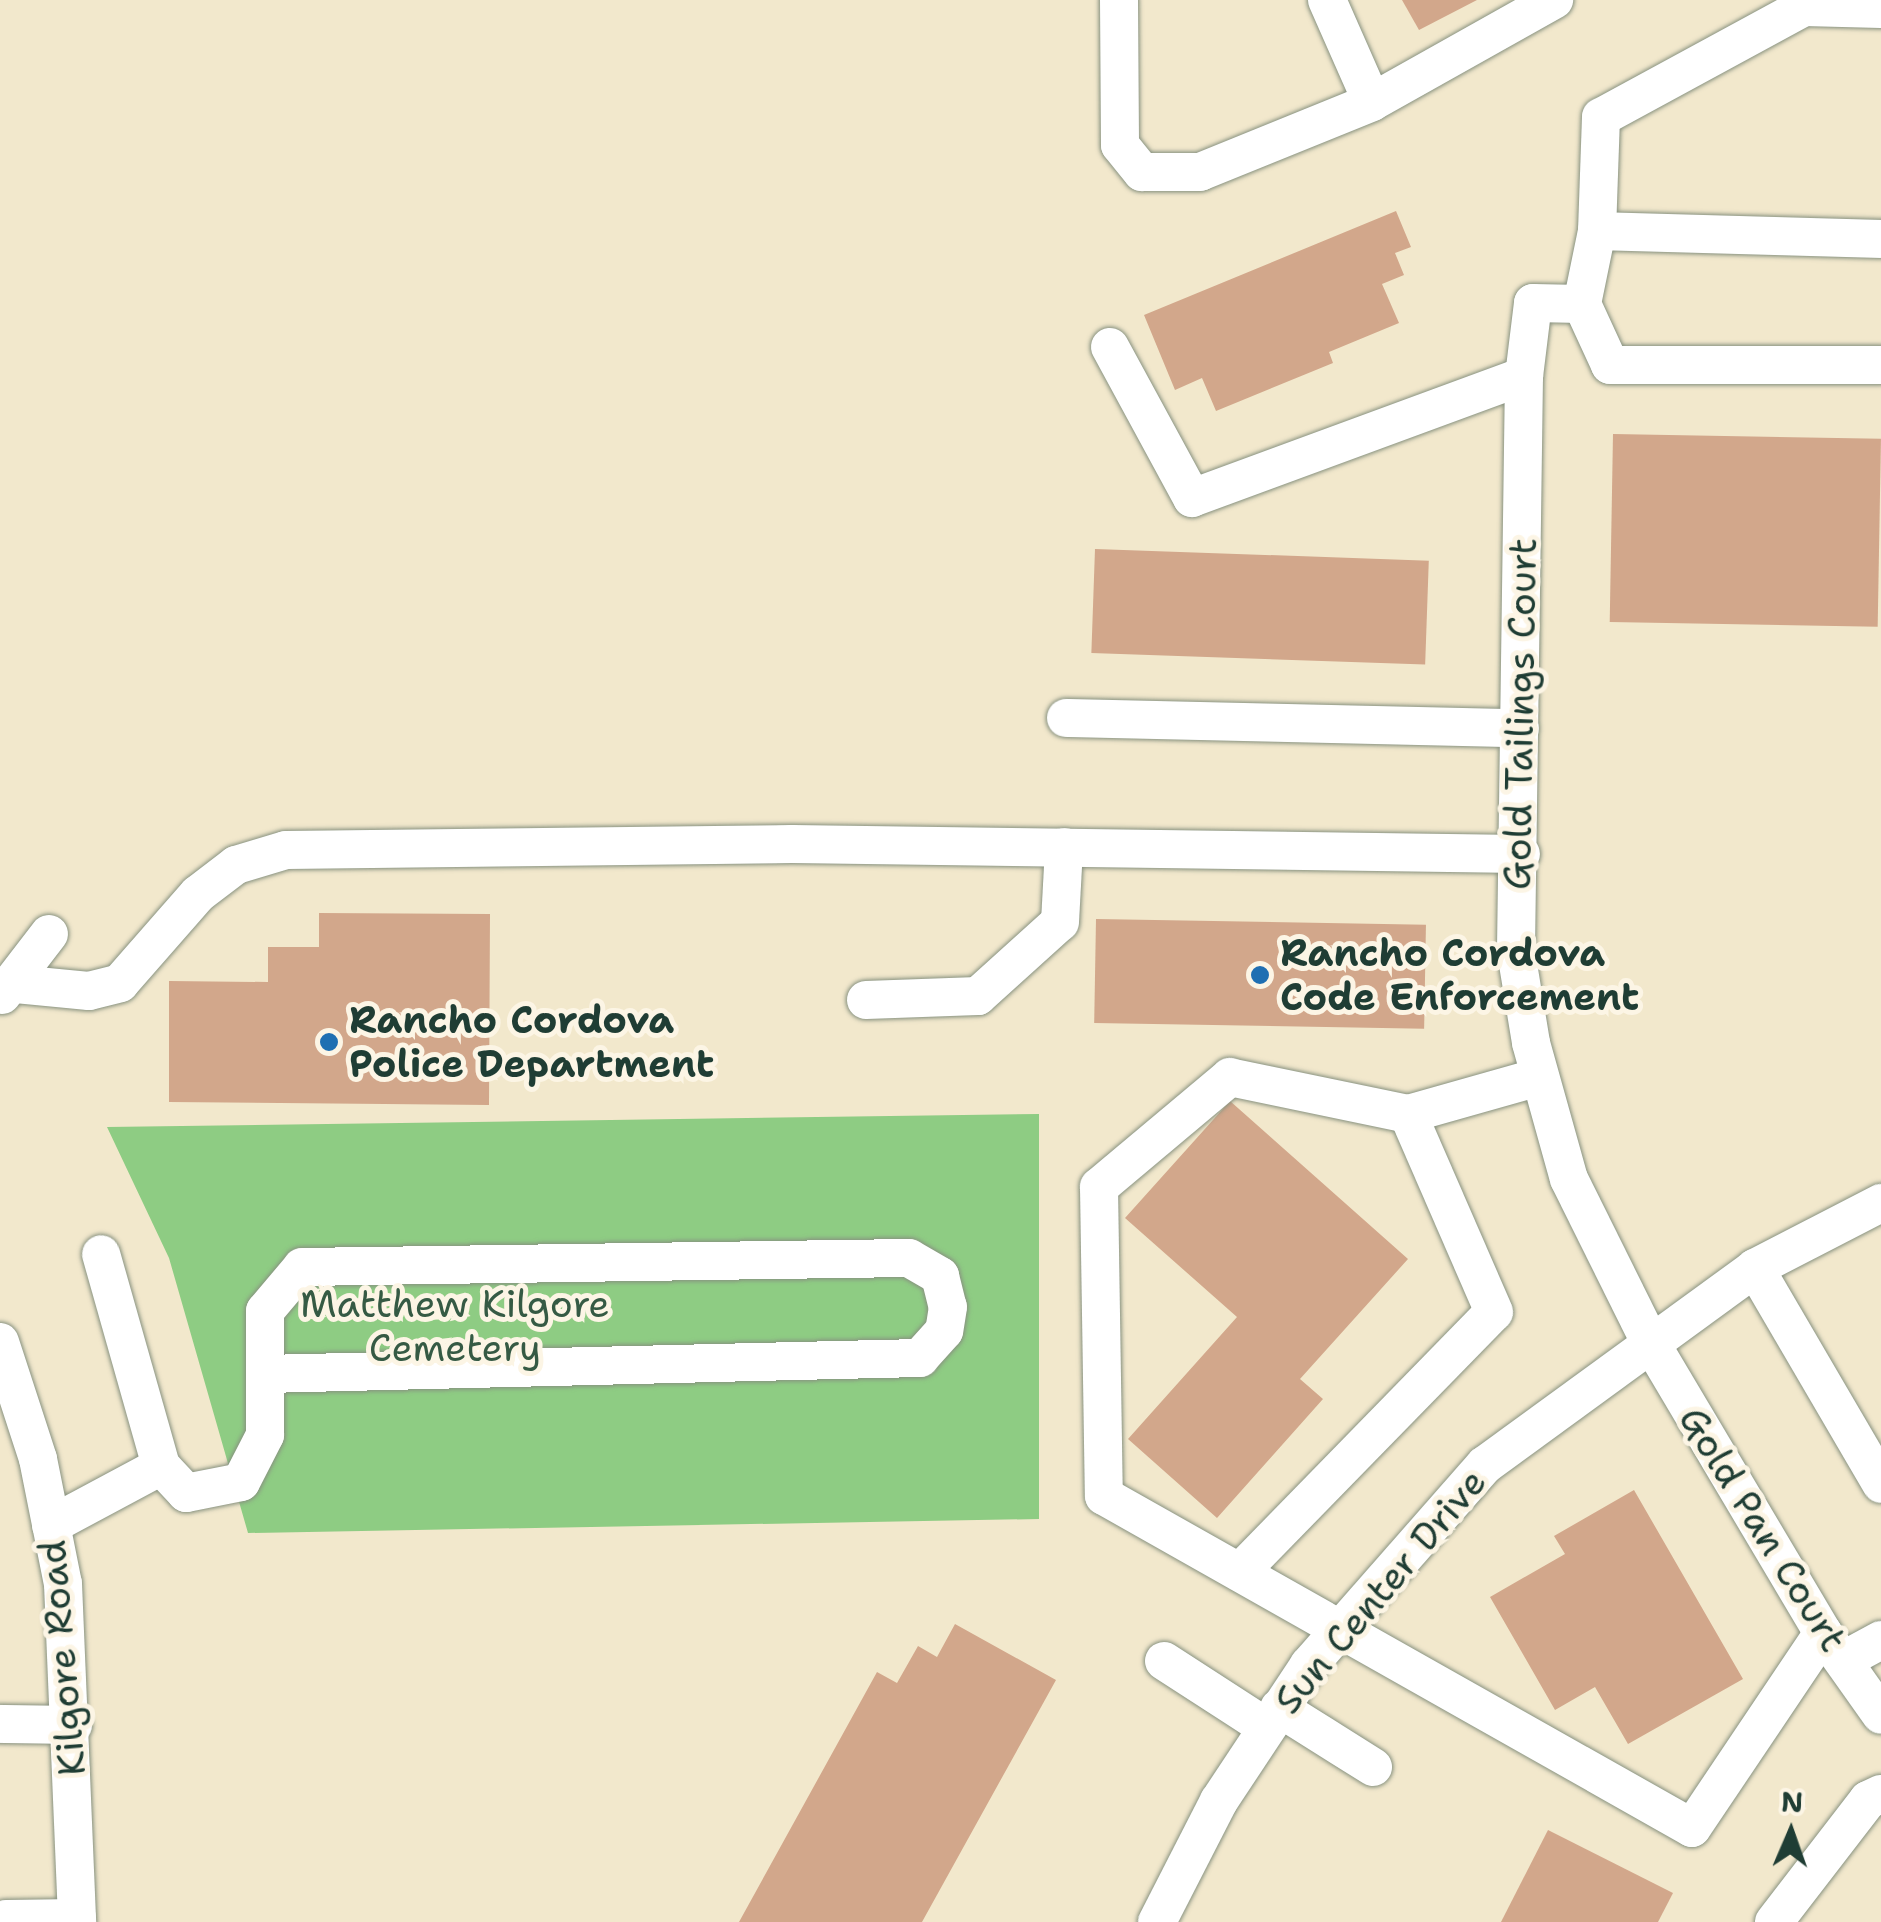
<!DOCTYPE html>
<html>
<head>
<meta charset="utf-8">
<style>
	body { margin:0 }
	#map { position:relative; width:1881px; height:1922px; overflow:hidden; background:#f2e8cc; font-family:"Shantell Sans",sans-serif }
	div>[style] { position:absolute }
	.green>* { inset:0; background:#8ecc83 }
	.building>* { inset:0; background:#d2a78b; transform-origin:0 0 }
	.roads { filter:drop-shadow(0 0 2px #889280) drop-shadow(0 0 2px #889280) }
	.minor>* { height:38px; margin:-19px; padding:0 19px; transform-origin:19px; border-radius:19px; background:#fff }
	.dots>* { width:28px; height:28px; translate:-50% -50%; box-sizing:border-box; border:5px solid #fcf5e5; border-radius:50% }
	span { translate:-50% -50%; white-space:nowrap; text-align:center; line-height:1.15; -webkit-text-stroke:10px #fcf5e5; paint-order:stroke }
	.street-label { font-size:38px; color:#1f3d34 }
	.poi-label { font-size:38px; color:#1f3d34; font-weight:700 }
	.left { translate:0 -50%; text-align:left }
	.park-label { font-size:38px; color:#355a44 }
	.north { position:absolute; left:1741px; top:1782px; width:100px; height:100px; -webkit-text-stroke:8px #fcf5e5; paint-order:stroke; rotate:2deg; font-size:28px; font-weight:700; line-height:40px; text-align:center; color:#1f3d34 }
	.north::after { content:''; display:block; margin:auto; width:35px; height:45px; background:#1f3d34; clip-path:polygon(50% 0,100% 100%,50% 72%,0 100%) }
</style>
</head>
<body>
<div id="map">
	<div class="green">
		<div style="clip-path:polygon(1039px 1114px,1039px 1519px,248px 1533px,169px 1258px,107px 1127px)"></div>
	</div>
	<div class="building">
		<div style="clip-path:polygon(1402px 0,1477px 0,1419px 30px)"></div>
		<div style="clip-path:polygon(1396px 211px,1411px 247px,1395px 253px,1404px 275px,1382px 284px,1399px 323px,1329px 352px,1333px 363px,1216px 411px,1202px 378px,1175px 390px,1144px 315px)"></div>
		<div style="left:1613px;top:434px;width:268px;height:188px;rotate:1deg"></div>
		<div style="left:1095px;top:549px;width:334px;height:104px;rotate:2deg"></div>
		<div style="clip-path:polygon(319px 913px,490px 914px,489px 1105px,169px 1102px,169px 981px,268px 982px,268px 947px,319px 947px)"></div>
		<div style="left:1096px;top:919px;width:330px;height:104px;rotate:1deg"></div>
		<div style="clip-path:polygon(1230px 1101px,1408px 1259px,1300px 1379px,1323px 1399px,1217px 1518px,1128px 1439px,1237px 1317px,1125px 1218px)"></div>
		<div style="clip-path:polygon(1634px 1490px,1743px 1679px,1628px 1744px,1595px 1687px,1555px 1710px,1490px 1597px,1565px 1554px,1554px 1536px)"></div>
		<div style="clip-path:polygon(955px 1624px,1056px 1680px,922px 1922px,739px 1922px,877px 1672px,897px 1683px,918px 1646px,937px 1657px)"></div>
		<div style="clip-path:polygon(1548px 1830px,1673px 1893px,1658px 1922px,1501px 1922px)"></div>
	</div>
	<div class="roads">
		<div class="minor">
			<div style="left:1119px;top:0;width:145px;rotate:89.6deg"></div>
			<div style="left:1120px;top:145px;width:35px;rotate:51deg"></div>
			<div style="left:1142px;top:172px;width:58px"></div>
			<div style="left:1200px;top:172px;width:186px;rotate:-22.1deg"></div>
			<div style="left:1327px;top:0;width:111px;rotate:66.2deg"></div>
			<div style="left:1372px;top:102px;width:209px;rotate:-29.3deg"></div>
			<div style="left:1881px;top:9px;width:77px;rotate:-178.5deg"></div>
			<div style="left:1804px;top:7px;width:231px;rotate:151.5deg"></div>
			<div style="left:1601px;top:117px;width:114px;rotate:92deg"></div>
			<div style="left:1597px;top:231px;width:284px;rotate:1.6deg"></div>
			<div style="left:1597px;top:231px;width:75px;rotate:101.6deg"></div>
			<div style="left:1582px;top:304px;width:67px;rotate:65.3deg"></div>
			<div style="left:1610px;top:365px;width:271px"></div>
			<div style="left:1582px;top:304px;width:49px;rotate:-178.8deg"></div>
			<div style="left:1533px;top:303px;width:74px;rotate:97deg"></div>
			<div style="left:1524px;top:376px;width:576px;rotate:90.8deg"></div>
			<div style="left:1516px;top:952px;width:92px;rotate:80.6deg"></div>
			<div style="left:1531px;top:1043px;width:141px;rotate:74.4deg"></div>
			<div style="left:1569px;top:1179px;width:180px;rotate:63.6deg"></div>
			<div style="left:1649px;top:1340px;width:341px;rotate:59.3deg"></div>
			<div style="left:1823px;top:1633px;width:100px;rotate:54.7deg"></div>
			<div style="left:1110px;top:347px;width:172px;rotate:61.5deg"></div>
			<div style="left:1192px;top:498px;width:354px;rotate:-20.2deg"></div>
			<div style="left:1066px;top:718px;width:454px;rotate:1.3deg"></div>
			<div style="left:16px;top:984px;width:73px;rotate:5.5deg"></div>
			<div style="left:89px;top:991px;width:32px;rotate:-14deg"></div>
			<div style="left:120px;top:983px;width:118px;rotate:-48.8deg"></div>
			<div style="left:198px;top:894px;width:48px;rotate:-37.3deg"></div>
			<div style="left:236px;top:865px;width:52px;rotate:-16.7deg"></div>
			<div style="left:286px;top:850px;width:506px;rotate:-0.68deg"></div>
			<div style="left:792px;top:844px;width:729px;rotate:0.79deg"></div>
			<div style="left:2px;top:995px;width:77px;rotate:-52.4deg"></div>
			<div style="left:866px;top:1000px;width:112px;rotate:-2deg"></div>
			<div style="left:978px;top:996px;width:110px;rotate:-42.1deg"></div>
			<div style="left:1060px;top:922px;width:75px;rotate:-86.9deg"></div>
			<div style="left:1539px;top:1077px;width:136px;rotate:164.2deg"></div>
			<div style="left:1408px;top:1114px;width:182px;rotate:-168.3deg"></div>
			<div style="left:1230px;top:1077px;width:171px;rotate:140deg"></div>
			<div style="left:1099px;top:1187px;width:309px;rotate:89.1deg"></div>
			<div style="left:1104px;top:1496px;width:675px;rotate:29.45deg"></div>
			<div style="left:1692px;top:1828px;width:235px;rotate:-56.1deg"></div>
			<div style="left:1755px;top:1268px;width:250px;rotate:59.7deg"></div>
			<div style="left:0;top:1342px;width:123px;rotate:72deg"></div>
			<div style="left:38px;top:1459px;width:127px;rotate:78.7deg"></div>
			<div style="left:63px;top:1584px;width:338px;rotate:87.6deg"></div>
			<div style="left:161px;top:1466px;width:37px;rotate:47deg"></div>
			<div style="left:186px;top:1493px;width:56px;rotate:-11.3deg"></div>
			<div style="left:241px;top:1482px;width:53px;rotate:-62.9deg"></div>
			<div style="left:265px;top:1435px;width:124px;rotate:-90deg"></div>
			<div style="left:265px;top:1311px;width:57px;rotate:-49.9deg"></div>
			<div style="left:302px;top:1267px;width:607px;rotate:-0.85deg"></div>
			<div style="left:909px;top:1258px;width:36px;rotate:30deg"></div>
			<div style="left:940px;top:1276px;width:32px;rotate:76deg"></div>
			<div style="left:948px;top:1307px;width:24px;rotate:99deg"></div>
			<div style="left:944px;top:1331px;width:36px;rotate:132deg"></div>
			<div style="left:920px;top:1358px;width:655px;rotate:178.6deg"></div>
			<div style="left:51px;top:1525px;width:125px;rotate:-28.2deg"></div>
			<div style="left:161px;top:1466px;width:220px;rotate:-105.8deg"></div>
			<div style="left:1240px;top:1572px;width:363px;rotate:-45.7deg"></div>
			<div style="left:1494px;top:1312px;width:216px;rotate:-113.5deg"></div>
			<div style="left:1844px;top:1660px;width:42px;rotate:-28.4deg"></div>
			<div style="left:1164px;top:1661px;width:121px;rotate:32.9deg"></div>
			<div style="left:1279px;top:1708px;width:111px;rotate:32.1deg"></div>
			<div style="left:0;top:1724px;width:73px;rotate:0.8deg"></div>
			<div style="left:6px;top:1919px;width:71px;rotate:-0.8deg"></div>
			<div style="left:1157px;top:1922px;width:136px;rotate:-62.9deg"></div>
			<div style="left:1219px;top:1801px;width:163px;rotate:-56.5deg"></div>
			<div style="left:1309px;top:1665px;width:266px;rotate:-48.7deg"></div>
			<div style="left:1485px;top:1465px;width:334px;rotate:-36.1deg"></div>
			<div style="left:1755px;top:1268px;width:142px;rotate:-27.3deg"></div>
			<div style="left:1774px;top:1922px;width:154px;rotate:-52.4deg"></div>
			<div style="left:1868px;top:1800px;width:14px;rotate:-25deg"></div>
		</div>
	</div>
	<div class="dots">
		<div style="left:1260px;top:975px;background:#1f6fb2"></div>
		<div style="left:329px;top:1042px;background:#1f6fb2"></div>
	</div>
	<div class="street-label">
		<span style="left:1520px;top:714px;rotate:-89deg">Gold Tailings Court</span>
		<span style="left:1763px;top:1529px;rotate:58deg">Gold Pan Court</span>
		<span style="left:1380px;top:1591px;rotate:-50deg">Sun Center Drive</span>
		<span style="left:62px;top:1658px;rotate:-95deg">Kilgore Road</span>
	</div>
	<div class="poi-label">
		<span class="left" style="left:1280px;top:975px">Rancho Cordova<br>Code Enforcement</span>
		<span class="left" style="left:349px;top:1042px">Rancho Cordova<br>Police Department</span>
	</div>
	<div class="park-label">
		<span style="left:455px;top:1326px">Matthew Kilgore<br>Cemetery</span>
	</div>
	<div class="north">N</div>
</div>
</body>
</html>
